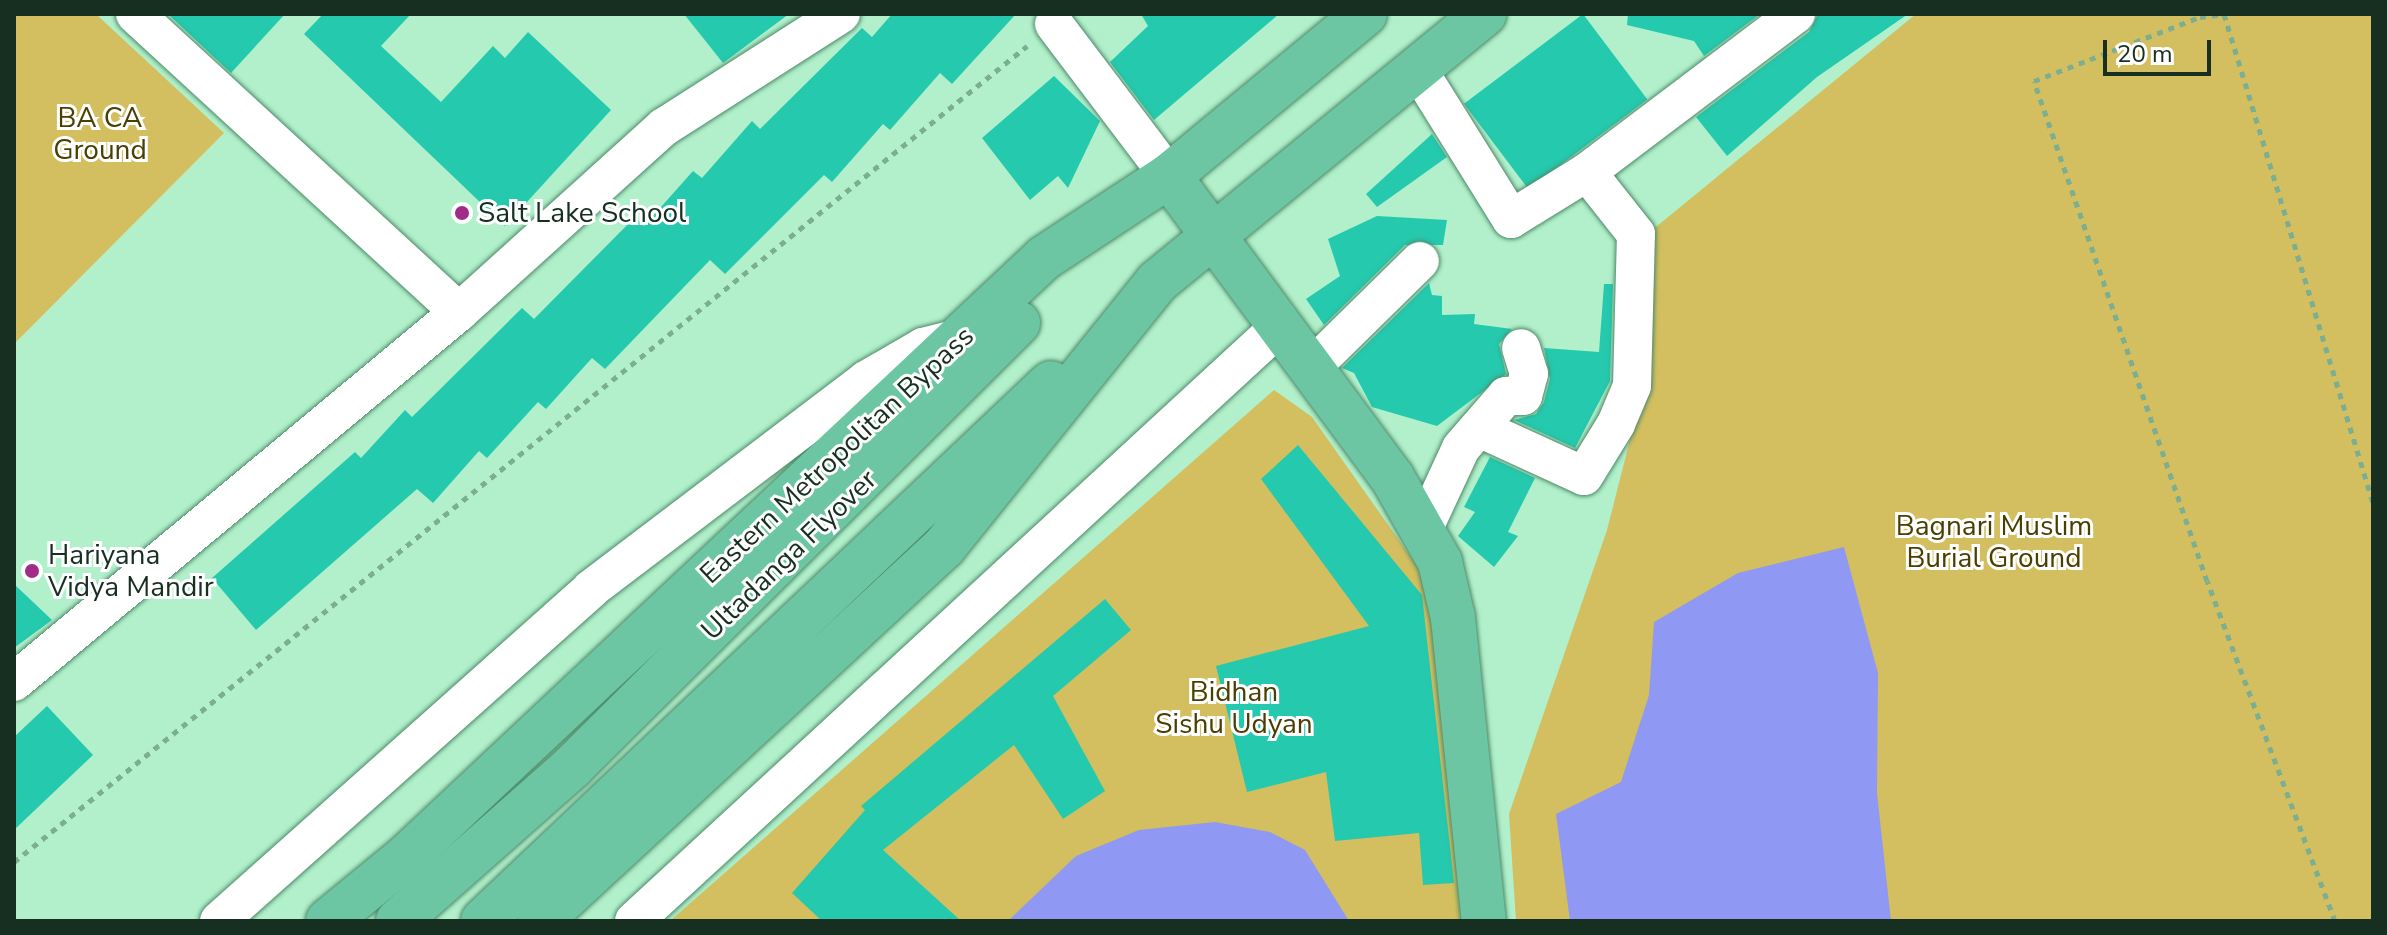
<!DOCTYPE html>
<html>
<head>
<meta charset="utf-8">
<style>
	body { margin:0 }
	#map { position:relative; width:2387px; height:935px; overflow:hidden; background:#b1f0cb; font-family:"Nunito Sans",sans-serif }
	div>[style] { position:absolute }
	.green>* { inset:0; background:#d3bf5f }
	.water>* { inset:0; background:#8f98f2 }
	.building>* { inset:0; background:#25c9ae; transform-origin:0 0 }
	.path>* { height:5px; margin-top:-2.5px; transform-origin:0; background:repeating-linear-gradient(90deg,#7cae91 0 6px,transparent 0 12px) }
	.roads { filter:drop-shadow(0 0 2px #4d8968) drop-shadow(0 0 2px #4d8968) }
	.minor>* { height:38px; margin:-19px; padding:0 19px; transform-origin:19px; border-radius:19px; background:#fff }
	.major>* { height:44px; margin:-22px; padding:0 22px; transform-origin:22px; border-radius:22px; background:#6cc6a3 }
	.dots>* { width:22px; height:22px; translate:-50% -50%; box-sizing:border-box; border:4px solid #fff; border-radius:50% }
	span { translate:-50% -50%; white-space:nowrap; text-align:center; line-height:1.15; -webkit-text-stroke:6px #fff; paint-order:stroke }
	.park-label { font-size:28px; color:#4a3f00 }
	.poi-label { font-size:28px; color:#162f21 }
	.left { translate:0 -50%; text-align:left }
	.street-label { font-size:28px; color:#162f21 }
	.frame { position:absolute; inset:0; border:16px solid #162f21; pointer-events:none }
	.scale { position:absolute; left:2103px; top:40px; width:108px; height:36px; box-sizing:border-box; border:4px solid #162f21; border-top:0; padding-left:10px; font-size:24px; line-height:28px; white-space:nowrap; color:#162f21; -webkit-text-stroke:6px #fff; paint-order:stroke }
</style>
</head>
<body>
<div id="map">
	<div class="green">
		<div style="clip-path:polygon(14px 14px,96px 14px,224px 133px,14px 344px)"></div>
		<div style="clip-path:polygon(1916px 14px,2373px 14px,2373px 921px,1516px 921px,1509px 814px,1607px 530px,1634px 424px,1640px 240px)"></div>
		<div style="clip-path:polygon(1274px 390px,1312px 417px,1439px 597px,1465px 921px,670px 921px)"></div>
	</div>
	<div class="water">
		<div style="clip-path:polygon(1844px 547px,1878px 673px,1877px 793px,1891px 921px,1570px 921px,1556px 814px,1621px 782px,1649px 695px,1654px 622px,1738px 573px)"></div>
		<div style="clip-path:polygon(1215px 822px,1270px 832px,1305px 850px,1349px 921px,1008px 921px,1076px 856px,1139px 830px)"></div>
	</div>
	<div class="building">
		<div style="clip-path:polygon(168px 14px,285px 14px,231px 73px)"></div>
		<div style="clip-path:polygon(323px 14px,411px 14px,381px 46px,441px 102px,493px 46px,505px 58px,528px 32px,611px 110px,505px 226px,304px 34px)"></div>
		<div style="clip-path:polygon(684px 14px,789px 14px,723px 63px)"></div>
		<div style="clip-path:polygon(892px 14px,1016px 14px,952px 84px,940px 73px,890px 130px,883px 124px,832px 182px,824px 175px,725px 274px,710px 260px,605px 369px,592px 358px,546px 409px,538px 402px,487px 458px,479px 451px,433px 503px,417px 489px,256px 630px,212px 578px,355px 452px,361px 458px,405px 410px,412px 417px,522px 308px,534px 319px,635px 217px,644px 226px,693px 171px,702px 178px,752px 121px,760px 129px,862px 28px,872px 37px)"></div>
		<div style="clip-path:polygon(1141px 14px,1279px 14px,1154px 120px,1110px 62px,1148px 26px)"></div>
		<div style="left:1583px;top:14px;width:107px;height:149px;rotate:53deg"></div>
		<div style="clip-path:polygon(1628px 14px,1760px 14px,1704px 56px,1694px 41px,1627px 25px)"></div>
		<div style="clip-path:polygon(1818px 14px,1908px 14px,1817px 77px,1727px 156px,1696px 117px,1809px 32px)"></div>
		<div style="clip-path:polygon(1054px 76px,1100px 121px,1068px 188px,1058px 176px,1030px 200px,982px 138px)"></div>
		<div style="clip-path:polygon(1432px 134px,1447px 157px,1377px 207px,1366px 194px)"></div>
		<div style="clip-path:polygon(1377px 216px,1447px 220px,1443px 245px,1405px 245px,1324px 325px,1306px 299px,1340px 276px,1328px 239px)"></div>
		<div style="clip-path:polygon(1429px 283px,1432px 295px,1442px 296px,1442px 315px,1475px 314px,1474px 324px,1512px 329px,1499px 344px,1506px 374px,1437px 426px,1372px 407px,1354px 373px,1342px 368px)"></div>
		<div style="clip-path:polygon(1604px 284px,1613px 284px,1610px 381px,1575px 448px,1514px 420px,1536px 414px,1544px 402px,1550px 379px,1544px 348px,1599px 352px)"></div>
		<div style="clip-path:polygon(1298px 445px,1422px 595px,1454px 883px,1423px 885px,1419px 833px,1335px 841px,1326px 772px,1247px 792px,1216px 666px,1369px 626px,1261px 479px)"></div>
		<div style="clip-path:polygon(1490px 457px,1535px 478px,1508px 532px,1518px 536px,1494px 567px,1458px 536px,1475px 512px,1464px 507px)"></div>
		<div style="clip-path:polygon(14px 584px,52px 620px,14px 648px)"></div>
		<div style="clip-path:polygon(1105px 599px,1131px 630px,1053px 696px,1105px 791px,1063px 819px,1014px 745px,883px 850px,961px 921px,822px 921px,792px 893px,865px 810px,861px 806px)"></div>
		<div style="clip-path:polygon(47px 706px,93px 755px,14px 830px,14px 737px)"></div>
	</div>
	<div class="path">
		<div style="left:14px;top:862px;width:1301px;rotate:-38.85deg"></div>
		<div style="left:2335px;top:921px;width:363px;rotate:-110.6deg"></div>
		<div style="left:2207px;top:581px;width:529px;rotate:-109.09deg"></div>
		<div style="left:2034px;top:81px;width:178px;rotate:-21.1deg"></div>
		<div style="left:2200px;top:17px;width:24px;rotate:-7deg"></div>
		<div style="left:2224px;top:14px;width:511px;rotate:73.05deg"></div>
	</div>
	<div class="roads">
		<div class="minor">
			<div style="left:135px;top:14px;width:440px;rotate:42.6deg"></div>
			<div style="left:1054px;top:24px;width:191px;rotate:52.9deg"></div>
			<div style="left:1417px;top:68px;width:178px;rotate:58.1deg"></div>
			<div style="left:1511px;top:219px;width:89px;rotate:-31.7deg"></div>
			<div style="left:1587px;top:172px;width:262px;rotate:-37.1deg"></div>
			<div style="left:1310px;top:369px;width:154px;rotate:-44.5deg"></div>
			<div style="left:1479px;top:428px;width:115px;rotate:24.6deg"></div>
			<div style="left:1584px;top:476px;width:61px;rotate:-58.4deg"></div>
			<div style="left:1616px;top:424px;width:41px;rotate:-67.2deg"></div>
			<div style="left:1632px;top:386px;width:152px;rotate:-88.5deg"></div>
			<div style="left:1636px;top:234px;width:79px;rotate:-128.3deg"></div>
			<div style="left:1423px;top:530px;width:90px;rotate:-65.1deg"></div>
			<div style="left:1461px;top:448px;width:69px;rotate:-49.1deg"></div>
			<div style="left:1506px;top:396px;width:17px"></div>
			<div style="left:1523px;top:396px;width:23px;rotate:-75deg"></div>
			<div style="left:1529px;top:374px;width:27px;rotate:-107deg"></div>
			<div style="left:14px;top:682px;width:579px;rotate:-39.74deg"></div>
			<div style="left:459px;top:312px;width:276px;rotate:-42.1deg"></div>
			<div style="left:664px;top:127px;width:210px;rotate:-32.6deg"></div>
			<div style="left:219px;top:921px;width:499px;rotate:-41.7deg"></div>
			<div style="left:591px;top:589px;width:345px;rotate:-37.2deg"></div>
			<div style="left:866px;top:380px;width:66px;rotate:-30.1deg"></div>
			<div style="left:923px;top:347px;width:34px;rotate:-14deg"></div>
			<div style="left:634px;top:921px;width:875px;rotate:-42.64deg"></div>
		</div>
		<div class="major">
			<div style="left:1169px;top:176px;width:375px;rotate:53.5deg"></div>
			<div style="left:1392px;top:477px;width:98px;rotate:60.5deg"></div>
			<div style="left:1440px;top:562px;width:57px;rotate:76.9deg"></div>
			<div style="left:1453px;top:618px;width:305px;rotate:84.2deg"></div>
			<div style="left:328px;top:921px;width:102px;rotate:-39.4deg"></div>
			<div style="left:407px;top:856px;width:874px;rotate:-43.19deg"></div>
			<div style="left:1044px;top:258px;width:149px;rotate:-33.3deg"></div>
			<div style="left:1169px;top:176px;width:254px;rotate:-39.6deg"></div>
			<div style="left:398px;top:921px;width:234px;rotate:-41.5deg"></div>
			<div style="left:573px;top:766px;width:628px;rotate:-44.87deg"></div>
			<div style="left:483px;top:921px;width:782px;rotate:-43.45deg"></div>
			<div style="left:540px;top:921px;width:551px;rotate:-42.79deg"></div>
			<div style="left:944px;top:547px;width:340px;rotate:-51.2deg"></div>
			<div style="left:1157px;top:282px;width:423px;rotate:-39.3deg"></div>
		</div>
	</div>
	<div class="dots">
		<div style="left:462px;top:213px;background:#a02c87"></div>
		<div style="left:32px;top:571px;background:#a02c87"></div>
	</div>
	<div class="park-label">
		<span style="left:100px;top:134px">BA CA<br>Ground</span>
		<span style="left:1994px;top:542px">Bagnari Muslim<br>Burial Ground</span>
		<span style="left:1234px;top:708px">Bidhan<br>Sishu Udyan</span>
	</div>
	<div class="poi-label">
		<span class="left" style="left:478px;top:213px">Salt Lake School</span>
		<span class="left" style="left:48px;top:571px">Hariyana<br>Vidya Mandir</span>
	</div>
	<div class="street-label">
		<span style="left:837px;top:455px;rotate:-43deg">Eastern Metropolitan Bypass</span>
		<span style="left:789px;top:555px;rotate:-44deg">Ultadanga Flyover</span>
	</div>
	<div class="frame"></div>
	<div class="scale">20 m</div>
</div>
</body>
</html>
